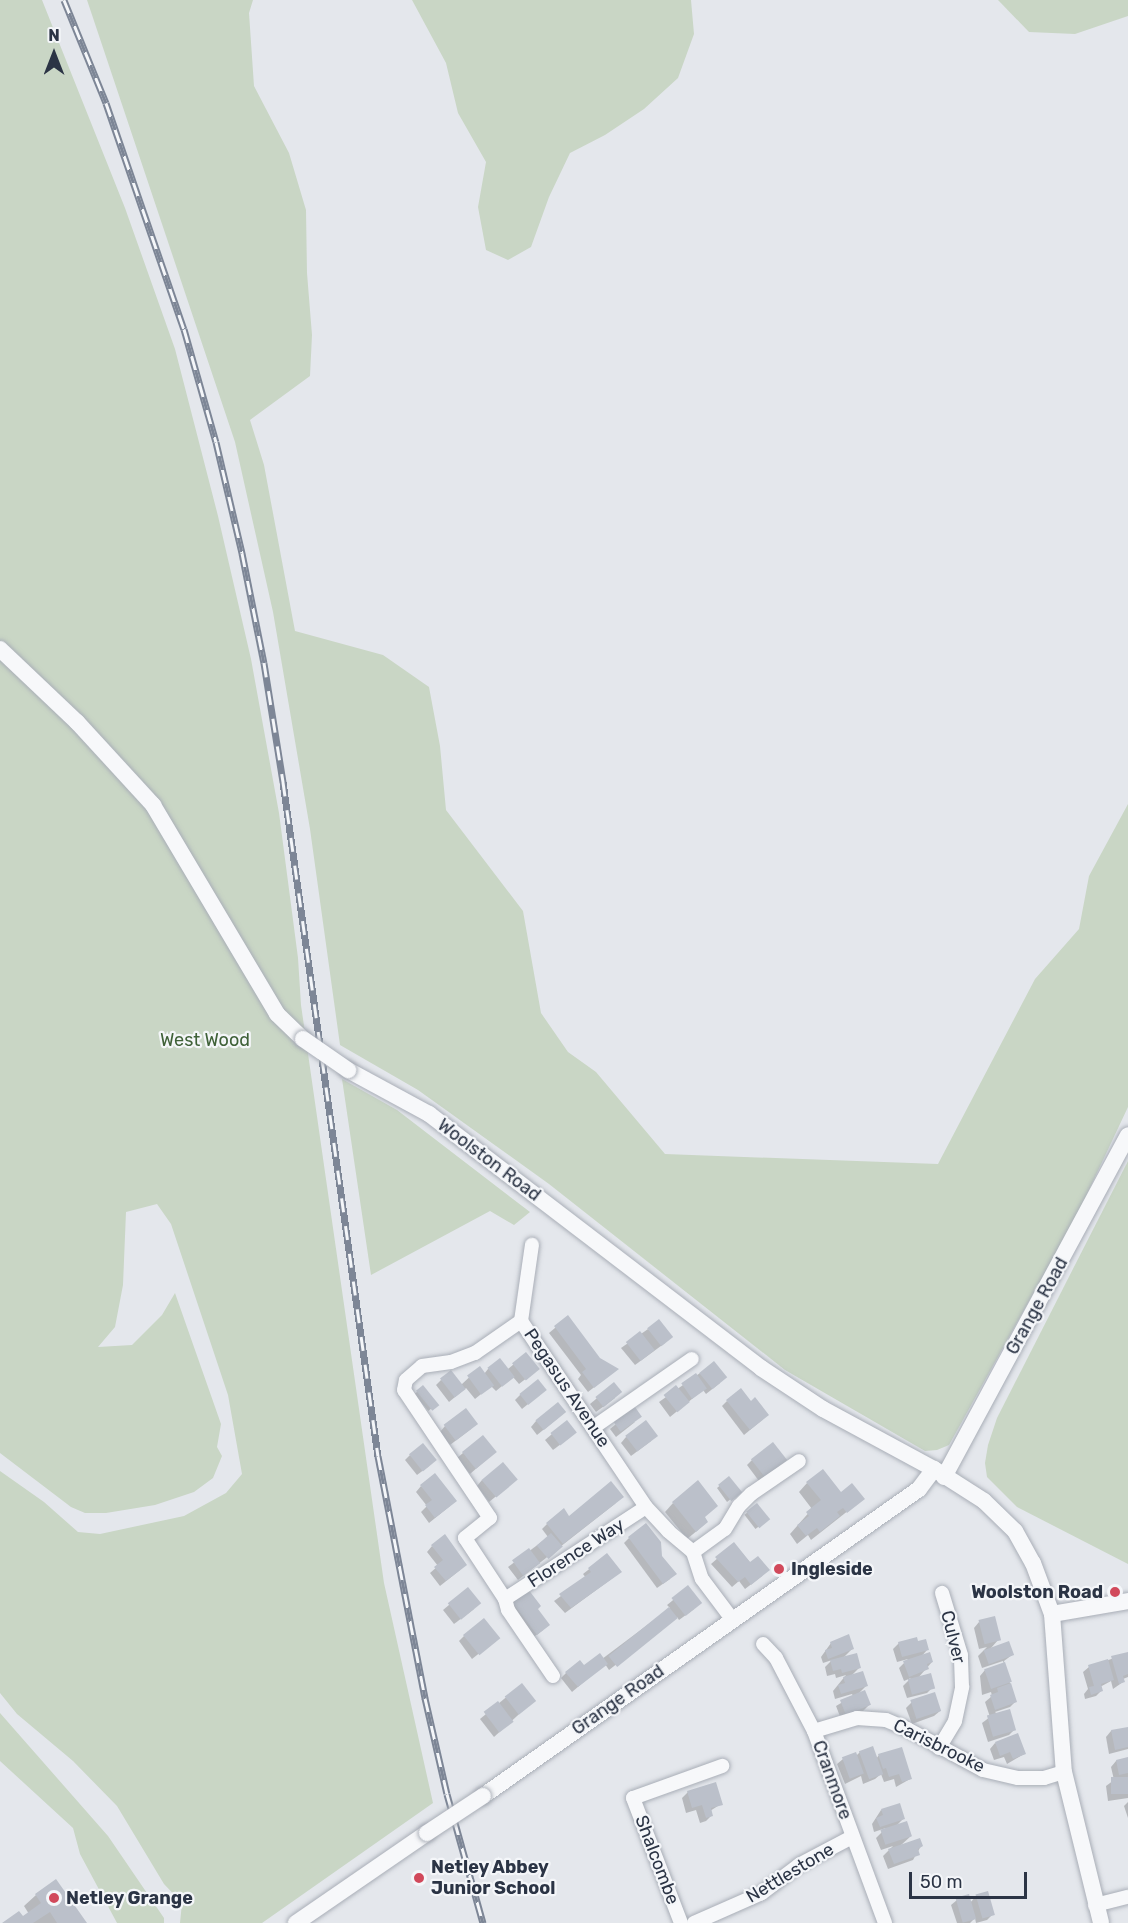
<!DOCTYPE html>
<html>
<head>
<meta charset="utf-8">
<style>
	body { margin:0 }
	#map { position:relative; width:1128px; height:1923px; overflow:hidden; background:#e4e7ec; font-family:Rubik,sans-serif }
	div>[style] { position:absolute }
	.green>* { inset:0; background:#c9d6c5 }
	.shadow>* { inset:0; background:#0003; transform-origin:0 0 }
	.building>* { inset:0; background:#bbc0ca; transform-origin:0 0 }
	.roads { filter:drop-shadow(0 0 2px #a9aeb7) drop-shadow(0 0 2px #a9aeb7) }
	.minor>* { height:14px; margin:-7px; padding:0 7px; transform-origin:7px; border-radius:7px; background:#f7f8fa }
	.tertiary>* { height:16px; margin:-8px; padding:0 8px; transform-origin:8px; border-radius:8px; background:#f7f8fa }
	.rail>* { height:7px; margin-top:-3.5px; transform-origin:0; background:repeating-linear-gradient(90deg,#f4f6f9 0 14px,#7d8696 0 28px); box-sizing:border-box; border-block:2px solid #7d8696 }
	.bridges { filter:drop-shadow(0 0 2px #a9aeb7) drop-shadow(0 0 2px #a9aeb7) }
	.tertiary-bridge>* { height:16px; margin:-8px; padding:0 8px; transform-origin:8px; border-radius:8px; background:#f7f8fa }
	.dots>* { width:16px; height:16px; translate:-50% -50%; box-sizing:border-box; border:3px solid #f4f6f9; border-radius:50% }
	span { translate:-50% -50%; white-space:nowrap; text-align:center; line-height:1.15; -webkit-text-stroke:4.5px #f4f6f9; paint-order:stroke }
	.park-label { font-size:18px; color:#3f6138 }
	.street-label { font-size:18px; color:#2b3445 }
	.poi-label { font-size:18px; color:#2b3445; font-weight:700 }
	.left { translate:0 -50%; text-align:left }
	.right { translate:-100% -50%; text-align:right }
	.north { position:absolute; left:24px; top:24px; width:60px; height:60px; -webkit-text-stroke:4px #f4f6f9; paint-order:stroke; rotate:0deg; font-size:16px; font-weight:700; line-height:24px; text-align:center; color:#2b3445 }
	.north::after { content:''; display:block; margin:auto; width:21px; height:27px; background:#2b3445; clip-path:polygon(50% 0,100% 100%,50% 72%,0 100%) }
	.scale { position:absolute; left:909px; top:1872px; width:118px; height:27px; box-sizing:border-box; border:3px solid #2b3445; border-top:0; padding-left:8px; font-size:18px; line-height:21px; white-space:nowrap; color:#2b3445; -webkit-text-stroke:4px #f4f6f9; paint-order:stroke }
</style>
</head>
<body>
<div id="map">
	<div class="green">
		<div style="clip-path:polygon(0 0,42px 0,125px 208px,175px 349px,218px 516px,251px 659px,279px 813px,298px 958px,301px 1005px,384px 1583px,433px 1803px,262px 1923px,180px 1923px,182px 1903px,164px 1884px,117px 1806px,73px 1761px,17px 1714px,0 1693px,0 1471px,44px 1502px,78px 1532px,100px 1534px,184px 1516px,226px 1493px,242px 1474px,228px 1395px,171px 1224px,157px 1204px,126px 1212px,123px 1285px,115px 1327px,98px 1347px,132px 1345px,162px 1315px,175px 1293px,221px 1424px,217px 1447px,222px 1456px,213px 1478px,194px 1492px,155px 1505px,106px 1513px,85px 1513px,71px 1507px,0 1453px)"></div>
		<div style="clip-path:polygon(87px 0,253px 0,249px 13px,254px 86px,289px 153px,306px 210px,307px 273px,312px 335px,310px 376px,250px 420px,264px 465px,295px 631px,383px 655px,429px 687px,440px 746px,446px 810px,523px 911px,541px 1013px,568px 1052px,596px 1072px,665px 1154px,938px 1164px,1035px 979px,1079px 929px,1089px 876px,1128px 804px,1128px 1107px,1079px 1211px,949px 1445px,937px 1450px,925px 1451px,785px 1370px,549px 1184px,418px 1090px,340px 1045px,310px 829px,273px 612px,235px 442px)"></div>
		<div style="clip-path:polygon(412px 0,691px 0,694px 34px,678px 78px,644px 109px,605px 135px,570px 153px,549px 197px,531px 247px,508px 260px,486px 250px,478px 207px,486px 162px,458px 113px,446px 63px)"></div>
		<div style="clip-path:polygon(998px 0,1128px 0,1128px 16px,1075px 34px,1029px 32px)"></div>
		<div style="clip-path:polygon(342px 1079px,397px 1110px,530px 1212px,514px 1225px,490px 1211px,371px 1275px)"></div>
		<div style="clip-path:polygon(1128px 1161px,1128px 1564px,1017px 1507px,987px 1477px,985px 1463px,988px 1445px,997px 1418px)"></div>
		<div style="clip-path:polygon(0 1713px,108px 1836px,164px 1918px,164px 1923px,117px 1923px,80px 1854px,73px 1828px,0 1761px)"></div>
	</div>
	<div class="shadow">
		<div style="clip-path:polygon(568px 1317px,611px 1374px,588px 1392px,578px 1379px,581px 1375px,549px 1333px)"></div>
		<div style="clip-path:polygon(648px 1329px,665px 1343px,635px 1365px,621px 1348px)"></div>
		<div style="clip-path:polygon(526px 1354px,532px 1374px,519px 1384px,513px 1377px,496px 1391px,491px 1386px,475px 1399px,466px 1388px,449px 1402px,436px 1385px,441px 1380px,461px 1385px,479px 1368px,484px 1374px,488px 1369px,508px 1369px)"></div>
		<div style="clip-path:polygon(700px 1373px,720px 1383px,706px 1394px,703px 1390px,670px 1417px,659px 1402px)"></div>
		<div style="clip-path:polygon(614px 1384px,615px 1398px,596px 1412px,590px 1404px)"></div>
		<div style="left:423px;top:1387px;width:22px;height:11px;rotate:51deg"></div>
		<div style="clip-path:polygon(520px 1395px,539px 1395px,522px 1409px,515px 1400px)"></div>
		<div style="clip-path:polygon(727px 1401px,762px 1420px,744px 1435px,722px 1406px)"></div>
		<div style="clip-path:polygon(558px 1418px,537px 1435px,531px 1427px,536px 1421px)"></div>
		<div style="clip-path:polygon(566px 1422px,569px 1438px,553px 1450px,545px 1440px)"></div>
		<div style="clip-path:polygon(635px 1422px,616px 1437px,610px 1429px,616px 1424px)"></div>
		<div style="clip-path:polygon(445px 1426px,471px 1429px,450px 1445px,440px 1432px)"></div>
		<div style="clip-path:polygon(626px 1437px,651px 1441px,631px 1456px,621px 1443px)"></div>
		<div style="clip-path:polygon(495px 1452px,470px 1474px,457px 1458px,463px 1453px)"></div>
		<div style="clip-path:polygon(410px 1455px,429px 1466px,417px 1475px,405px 1460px)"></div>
		<div style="clip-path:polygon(752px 1460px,785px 1460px,759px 1481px,747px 1465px)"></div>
		<div style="clip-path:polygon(729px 1478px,737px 1494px,727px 1502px,717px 1488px)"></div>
		<div style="clip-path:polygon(482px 1480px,510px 1485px,489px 1502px,477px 1486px)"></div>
		<div style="clip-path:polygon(807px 1483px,863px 1499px,811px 1540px,808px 1535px,797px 1544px,790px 1534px,812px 1509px,799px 1492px)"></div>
		<div style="clip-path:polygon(421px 1486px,450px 1506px,429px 1523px,421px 1512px,427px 1506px,416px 1492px)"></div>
		<div style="clip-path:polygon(616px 1503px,518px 1580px,508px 1567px,548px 1537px,542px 1529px,547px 1524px)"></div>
		<div style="clip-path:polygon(673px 1503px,703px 1518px,698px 1530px,687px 1539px,665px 1512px)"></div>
		<div style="left:757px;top:1505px;width:18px;height:16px;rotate:52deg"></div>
		<div style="clip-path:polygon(629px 1538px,661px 1557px,670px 1579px,657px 1588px,624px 1543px)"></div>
		<div style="clip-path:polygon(734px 1544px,762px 1576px,745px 1589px,739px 1581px,732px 1587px,711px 1564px)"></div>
		<div style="clip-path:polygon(432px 1546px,460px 1570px,440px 1586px,430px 1573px,438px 1566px,427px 1552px)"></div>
		<div style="clip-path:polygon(607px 1555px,614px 1577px,565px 1613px,554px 1601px,586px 1578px,583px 1574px)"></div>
		<div style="clip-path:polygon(688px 1588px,694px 1609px,679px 1620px,677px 1617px,609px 1670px,605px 1664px,572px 1692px,561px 1678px,566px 1673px,602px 1659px,670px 1608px,667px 1605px)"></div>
		<div style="clip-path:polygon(468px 1589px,474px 1609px,454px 1624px,443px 1610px)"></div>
		<div style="clip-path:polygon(512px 1603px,536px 1609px,543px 1630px,531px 1639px,507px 1608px)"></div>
		<div style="clip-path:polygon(979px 1622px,999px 1639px,991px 1648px,1012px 1655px,1004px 1661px,1015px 1702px,1010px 1707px,995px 1712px,1015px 1729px,1009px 1735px,988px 1742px,982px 1723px,990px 1717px,985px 1702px,992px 1696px,991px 1692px,982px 1695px,980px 1676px,985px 1670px,1004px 1664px,1003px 1661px,982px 1668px,978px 1656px,987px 1647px,979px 1649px,974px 1628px)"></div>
		<div style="clip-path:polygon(464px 1636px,492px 1643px,472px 1659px,459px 1641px)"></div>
		<div style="clip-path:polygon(831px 1643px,852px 1649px,843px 1658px,859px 1668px,851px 1676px,866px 1686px,857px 1695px,869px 1705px,863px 1711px,841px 1719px,836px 1706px,853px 1696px,852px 1694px,835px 1699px,833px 1691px,846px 1675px,836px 1678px,835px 1674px,827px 1676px,825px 1667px,832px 1660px,823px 1663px,821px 1657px)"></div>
		<div style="clip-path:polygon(899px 1643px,927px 1650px,921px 1657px,932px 1662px,918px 1678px,933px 1687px,927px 1693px,907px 1698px,903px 1686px,911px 1678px,904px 1681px,899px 1668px,908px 1659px,897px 1662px,893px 1649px)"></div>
		<div style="clip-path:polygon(1128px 1653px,1128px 1677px,1123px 1679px,1123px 1682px,1113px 1689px,1111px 1681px,1100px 1687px,1101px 1691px,1096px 1696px,1085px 1699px,1084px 1694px,1088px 1689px,1083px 1672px,1089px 1667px)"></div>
		<div style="clip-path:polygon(521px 1685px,528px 1706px,494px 1737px,480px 1719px)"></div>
		<div style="clip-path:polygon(912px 1702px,940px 1711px,934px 1716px,912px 1724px,906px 1708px)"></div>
		<div style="clip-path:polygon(1128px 1728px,1128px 1749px,1109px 1754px,1106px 1737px,1111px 1731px)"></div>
		<div style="clip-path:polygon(995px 1743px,1024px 1754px,1007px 1764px,1004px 1757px,994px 1760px,990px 1749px)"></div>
		<div style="clip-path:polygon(860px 1752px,876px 1759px,879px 1755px,910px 1779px,896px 1787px,894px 1779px,884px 1782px,881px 1774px,875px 1779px,863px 1784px,861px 1776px,845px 1784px,837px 1764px,843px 1759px,856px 1756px)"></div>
		<div style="clip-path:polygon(1128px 1759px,1128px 1798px,1108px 1801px,1106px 1786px,1114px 1780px,1111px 1767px,1116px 1761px)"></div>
		<div style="clip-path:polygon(688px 1792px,721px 1804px,710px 1811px,712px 1815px,706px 1821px,700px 1823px,696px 1810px,686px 1813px,682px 1798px)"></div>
		<div style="clip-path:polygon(1128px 1802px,1128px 1818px,1124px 1806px)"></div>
		<div style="clip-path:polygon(881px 1810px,904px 1818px,894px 1828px,911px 1836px,900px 1846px,921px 1846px,913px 1860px,888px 1869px,883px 1856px,893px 1846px,881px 1850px,876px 1838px,886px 1828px,874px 1832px,872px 1824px)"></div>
		<div style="clip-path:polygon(987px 1893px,993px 1914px,987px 1920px,976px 1923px,975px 1918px,970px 1923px,957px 1923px,951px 1905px,957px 1900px,970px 1903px,976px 1896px)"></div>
		<div style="clip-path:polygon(36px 1895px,85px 1923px,4px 1923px,29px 1914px,24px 1906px)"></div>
	</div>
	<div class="building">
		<div style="clip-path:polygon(568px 1315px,600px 1358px,619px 1369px,594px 1388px,582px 1372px,586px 1369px,554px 1326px)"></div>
		<div style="left:659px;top:1319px;width:23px;height:15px;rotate:52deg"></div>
		<div style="left:640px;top:1331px;width:24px;height:18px;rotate:52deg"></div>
		<div style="left:526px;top:1352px;width:22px;height:18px;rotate:51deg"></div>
		<div style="left:500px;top:1358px;width:24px;height:16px;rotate:52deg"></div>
		<div style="left:714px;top:1361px;width:21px;height:19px;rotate:51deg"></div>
		<div style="left:480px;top:1366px;width:24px;height:16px;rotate:54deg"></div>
		<div style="left:451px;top:1370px;width:24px;height:14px;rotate:52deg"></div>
		<div style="left:696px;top:1373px;width:19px;height:18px;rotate:55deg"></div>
		<div style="left:538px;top:1379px;width:14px;height:24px;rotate:51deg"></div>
		<div style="left:614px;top:1382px;width:13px;height:24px;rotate:51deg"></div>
		<div style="left:423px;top:1385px;width:26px;height:9px;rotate:51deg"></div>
		<div style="left:676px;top:1385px;width:22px;height:16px;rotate:51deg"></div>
		<div style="clip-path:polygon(741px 1388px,751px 1401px,755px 1397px,769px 1415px,750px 1430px,726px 1400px)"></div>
		<div style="left:558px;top:1402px;width:13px;height:29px;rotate:51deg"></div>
		<div style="left:635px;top:1407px;width:12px;height:26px;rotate:55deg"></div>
		<div style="left:466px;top:1408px;width:20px;height:28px;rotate:53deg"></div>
		<div style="left:567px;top:1420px;width:16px;height:21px;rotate:52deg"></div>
		<div style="left:646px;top:1420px;width:20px;height:26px;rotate:53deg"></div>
		<div style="left:483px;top:1435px;width:22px;height:27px;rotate:51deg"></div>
		<div style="left:773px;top:1442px;width:23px;height:28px;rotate:52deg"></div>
		<div style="left:423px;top:1443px;width:22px;height:18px;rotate:51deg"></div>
		<div style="left:503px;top:1462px;width:23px;height:28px;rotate:50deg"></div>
		<div style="clip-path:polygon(823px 1469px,841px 1492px,852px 1483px,865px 1499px,847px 1513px,843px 1508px,837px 1512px,840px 1516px,820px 1532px,817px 1528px,806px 1536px,797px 1525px,809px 1516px,806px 1512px,821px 1500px,806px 1482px)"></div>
		<div style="clip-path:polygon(435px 1473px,457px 1501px,435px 1518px,425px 1505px,432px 1500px,420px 1485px)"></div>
		<div style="left:729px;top:1476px;width:21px;height:14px;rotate:51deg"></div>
		<div style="clip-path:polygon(698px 1480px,718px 1506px,705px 1517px,708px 1522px,696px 1532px,672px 1502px)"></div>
		<div style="clip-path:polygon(611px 1481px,624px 1497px,563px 1544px,546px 1523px,564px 1508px,569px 1516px)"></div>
		<div style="left:757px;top:1503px;width:21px;height:14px;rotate:51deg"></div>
		<div style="clip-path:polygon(646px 1523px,661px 1542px,662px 1556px,677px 1574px,663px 1584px,628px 1537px)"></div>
		<div style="left:551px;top:1533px;width:18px;height:19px;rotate:49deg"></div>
		<div style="clip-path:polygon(445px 1534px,467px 1565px,446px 1581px,434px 1567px,443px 1560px,431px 1545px)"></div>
		<div style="clip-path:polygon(734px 1542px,750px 1562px,758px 1556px,770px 1570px,751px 1585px,745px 1577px,738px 1582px,715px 1557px)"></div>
		<div style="left:529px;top:1548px;width:19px;height:21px;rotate:54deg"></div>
		<div style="clip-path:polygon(607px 1553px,622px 1572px,571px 1608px,559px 1594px,591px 1572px,588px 1568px)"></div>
		<div style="left:688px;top:1585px;width:23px;height:21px;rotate:52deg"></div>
		<div style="left:468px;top:1587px;width:21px;height:26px;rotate:51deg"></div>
		<div style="clip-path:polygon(528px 1589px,541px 1606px,538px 1609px,550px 1625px,537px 1635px,512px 1602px)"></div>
		<div style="left:669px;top:1607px;width:14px;height:78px;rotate:51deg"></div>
		<div style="left:995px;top:1616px;width:25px;height:17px;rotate:76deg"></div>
		<div style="left:484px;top:1618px;width:26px;height:27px;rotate:51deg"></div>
		<div style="clip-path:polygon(849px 1634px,854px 1649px,828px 1659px,825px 1650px,832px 1648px,830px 1642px)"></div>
		<div style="clip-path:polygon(917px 1637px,918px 1641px,926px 1639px,929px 1650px,902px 1657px,898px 1642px)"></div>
		<div style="left:1009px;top:1641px;width:15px;height:27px;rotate:70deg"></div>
		<div style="clip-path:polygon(930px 1652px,933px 1662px,927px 1664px,929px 1669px,909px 1677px,903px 1661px)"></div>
		<div style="clip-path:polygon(1128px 1652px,1128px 1674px,1123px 1676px,1125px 1682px,1119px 1684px,1111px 1656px)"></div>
		<div style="clip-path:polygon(600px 1653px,608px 1664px,578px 1687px,565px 1672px,580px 1660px,584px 1665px)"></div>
		<div style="clip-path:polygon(857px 1653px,861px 1668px,842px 1673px,841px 1669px,833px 1671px,830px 1660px)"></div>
		<div style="clip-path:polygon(1108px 1659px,1114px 1680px,1101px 1684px,1103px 1691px,1091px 1695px,1089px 1687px,1094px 1686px,1088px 1665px)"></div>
		<div style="left:1005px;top:1662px;width:21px;height:22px;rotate:71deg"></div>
		<div style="clip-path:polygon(863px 1671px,868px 1686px,841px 1694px,838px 1685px,845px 1683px,843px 1677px)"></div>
		<div style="left:931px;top:1673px;width:16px;height:24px;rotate:75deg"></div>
		<div style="left:522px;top:1683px;width:23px;height:22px;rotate:52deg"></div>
		<div style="clip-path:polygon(1011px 1683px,1017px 1702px,995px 1710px,990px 1695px,998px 1692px,997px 1688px)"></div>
		<div style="left:865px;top:1690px;width:16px;height:27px;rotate:68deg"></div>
		<div style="left:935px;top:1692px;width:20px;height:26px;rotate:72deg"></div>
		<div style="left:498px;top:1701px;width:26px;height:18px;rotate:53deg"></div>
		<div style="left:1010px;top:1709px;width:22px;height:24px;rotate:74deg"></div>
		<div style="clip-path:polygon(1128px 1727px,1128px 1747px,1115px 1750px,1111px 1730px)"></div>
		<div style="clip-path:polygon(1018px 1733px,1026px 1754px,1013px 1759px,1010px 1752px,1000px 1756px,995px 1742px)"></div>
		<div style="left:873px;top:1746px;width:30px;height:15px;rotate:70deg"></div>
		<div style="clip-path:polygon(902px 1747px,912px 1779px,902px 1782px,899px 1774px,889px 1777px,886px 1768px,883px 1769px,878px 1754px)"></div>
		<div style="left:856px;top:1752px;width:23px;height:15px;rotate:70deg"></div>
		<div style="clip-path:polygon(1128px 1757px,1128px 1773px,1119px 1775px,1116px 1760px)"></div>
		<div style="left:1128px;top:1777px;width:17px;height:17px;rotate:90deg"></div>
		<div style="clip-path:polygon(716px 1782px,723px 1805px,711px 1808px,713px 1816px,706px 1818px,702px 1805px,692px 1808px,687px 1791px)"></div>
		<div style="clip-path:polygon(900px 1803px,905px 1819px,880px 1827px,876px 1818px,883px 1815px,881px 1809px)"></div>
		<div style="left:907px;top:1821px;width:16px;height:28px;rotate:72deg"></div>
		<div style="clip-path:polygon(920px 1838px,923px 1846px,918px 1849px,920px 1855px,894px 1864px,888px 1849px)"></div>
		<div style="clip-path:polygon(56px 1879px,87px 1923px,57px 1923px,50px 1912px,33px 1923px,2px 1923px,19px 1911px,23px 1916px,41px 1903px,35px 1894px)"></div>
		<div style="left:988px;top:1891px;width:25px;height:13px;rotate:74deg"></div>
		<div style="left:969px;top:1894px;width:26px;height:14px;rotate:74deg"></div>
	</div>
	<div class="roads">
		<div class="minor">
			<div style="left:521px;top:1321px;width:77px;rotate:-81.8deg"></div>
			<div style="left:594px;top:1427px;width:119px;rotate:-34.8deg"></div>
			<div style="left:693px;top:1552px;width:39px;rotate:-36deg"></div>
			<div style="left:725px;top:1529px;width:27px;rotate:-59deg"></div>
			<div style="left:739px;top:1506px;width:17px;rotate:-45deg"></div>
			<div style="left:751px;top:1494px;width:58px;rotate:-34.5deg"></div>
			<div style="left:505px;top:1599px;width:168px;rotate:-33.1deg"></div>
			<div style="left:763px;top:1644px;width:19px;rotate:47deg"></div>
			<div style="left:776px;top:1658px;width:82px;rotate:62.5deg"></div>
			<div style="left:814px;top:1731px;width:205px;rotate:69.7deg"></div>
			<div style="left:553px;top:1676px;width:80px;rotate:-124.3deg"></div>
			<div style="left:508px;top:1610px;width:11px;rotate:-105deg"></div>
			<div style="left:505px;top:1599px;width:73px;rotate:-123.3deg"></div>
			<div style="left:465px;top:1538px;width:32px;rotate:-39deg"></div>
			<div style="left:490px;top:1518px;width:154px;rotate:-123.9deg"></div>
			<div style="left:404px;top:1390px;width:10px;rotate:-79deg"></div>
			<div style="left:406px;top:1380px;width:21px;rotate:-41deg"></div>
			<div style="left:422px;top:1366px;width:29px;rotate:-8deg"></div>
			<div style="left:451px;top:1362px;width:26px;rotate:-21deg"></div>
			<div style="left:475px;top:1353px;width:56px;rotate:-34.8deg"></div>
			<div style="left:521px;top:1321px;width:224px;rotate:56.1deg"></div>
			<div style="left:646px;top:1507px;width:33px;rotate:47deg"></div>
			<div style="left:668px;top:1531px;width:33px;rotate:40deg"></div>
			<div style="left:693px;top:1552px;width:28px;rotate:72deg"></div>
			<div style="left:702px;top:1579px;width:50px;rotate:53.1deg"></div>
			<div style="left:814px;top:1731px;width:45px;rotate:-16.8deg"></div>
			<div style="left:857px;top:1718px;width:29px;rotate:4deg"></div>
			<div style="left:886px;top:1720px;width:23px;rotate:23deg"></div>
			<div style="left:907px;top:1729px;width:86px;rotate:28.3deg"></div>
			<div style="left:983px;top:1770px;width:36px;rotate:13deg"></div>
			<div style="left:1018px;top:1778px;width:26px"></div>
			<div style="left:1044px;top:1778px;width:21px;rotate:-17deg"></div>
			<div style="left:939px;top:1748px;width:31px;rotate:-59deg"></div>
			<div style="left:955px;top:1721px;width:35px;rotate:-78deg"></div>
			<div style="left:962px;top:1687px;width:32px;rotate:-92deg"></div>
			<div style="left:961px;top:1655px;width:65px;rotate:-107deg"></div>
			<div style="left:1095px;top:1905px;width:34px;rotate:-14deg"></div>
			<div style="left:681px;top:1923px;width:134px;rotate:-111deg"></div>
			<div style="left:633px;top:1798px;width:95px;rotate:-19.8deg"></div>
			<div style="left:694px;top:1923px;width:74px;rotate:-23.8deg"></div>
			<div style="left:762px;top:1893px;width:46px;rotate:-37.1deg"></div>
			<div style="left:799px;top:1865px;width:60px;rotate:-27.8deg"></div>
		</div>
		<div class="tertiary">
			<div style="left:0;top:649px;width:106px;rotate:43.5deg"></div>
			<div style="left:77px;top:722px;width:113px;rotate:47.5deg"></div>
			<div style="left:153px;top:805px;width:243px;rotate:59.3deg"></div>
			<div style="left:277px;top:1014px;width:36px;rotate:44deg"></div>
			<div style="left:348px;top:1070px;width:92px;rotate:28.5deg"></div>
			<div style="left:429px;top:1114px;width:418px;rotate:37.4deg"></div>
			<div style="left:761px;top:1368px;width:74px;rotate:33.5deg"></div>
			<div style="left:823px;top:1409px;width:126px;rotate:28.4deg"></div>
			<div style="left:934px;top:1469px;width:59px;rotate:32.6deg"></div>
			<div style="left:984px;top:1501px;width:43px;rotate:44.1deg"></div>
			<div style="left:1015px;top:1531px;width:37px;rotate:61deg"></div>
			<div style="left:1033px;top:1563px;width:54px;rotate:69.6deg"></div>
			<div style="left:1052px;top:1614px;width:158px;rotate:85.7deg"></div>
			<div style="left:1064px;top:1772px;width:155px;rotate:76.2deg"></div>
			<div style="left:944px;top:1477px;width:388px;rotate:-61.7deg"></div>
			<div style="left:1052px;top:1614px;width:77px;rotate:-9.7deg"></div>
			<div style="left:483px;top:1796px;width:533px;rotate:-35.15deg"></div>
			<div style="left:919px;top:1489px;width:25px;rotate:-53deg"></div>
			<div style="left:296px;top:1923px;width:159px;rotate:-34.5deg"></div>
		</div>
	</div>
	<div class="rail">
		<div style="left:64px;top:0;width:111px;rotate:67.8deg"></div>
		<div style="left:106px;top:103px;width:239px;rotate:71deg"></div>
		<div style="left:184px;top:329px;width:117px;rotate:74.2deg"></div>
		<div style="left:216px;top:442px;width:114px;rotate:76.8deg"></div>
		<div style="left:242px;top:553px;width:112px;rotate:78.7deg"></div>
		<div style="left:264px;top:663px;width:121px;rotate:80.9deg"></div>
		<div style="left:283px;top:782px;width:681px;rotate:81.98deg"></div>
		<div style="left:378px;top:1456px;width:247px;rotate:79deg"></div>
		<div style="left:425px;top:1698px;width:98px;rotate:77.1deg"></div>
		<div style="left:447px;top:1794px;width:134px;rotate:74.4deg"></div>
	</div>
	<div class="bridges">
		<div class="tertiary-bridge">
			<div style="left:303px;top:1039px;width:55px;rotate:34.6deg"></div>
			<div style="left:427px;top:1833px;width:67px;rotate:-33.5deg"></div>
		</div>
	</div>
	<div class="dots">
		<div style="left:779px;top:1569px;background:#d1495b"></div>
		<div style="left:1115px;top:1592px;background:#d1495b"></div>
		<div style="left:419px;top:1878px;background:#d1495b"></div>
		<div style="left:54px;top:1898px;background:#d1495b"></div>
	</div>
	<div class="park-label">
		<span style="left:205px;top:1040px">West Wood</span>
	</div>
	<div class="street-label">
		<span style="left:489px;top:1160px;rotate:37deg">Woolston Road</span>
		<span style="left:1037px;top:1306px;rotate:-61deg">Grange Road</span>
		<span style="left:567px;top:1388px;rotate:56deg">Pegasus Avenue</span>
		<span style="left:576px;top:1553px;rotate:-33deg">Florence Way</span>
		<span style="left:953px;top:1637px;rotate:76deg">Culver</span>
		<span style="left:618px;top:1700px;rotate:-35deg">Grange Road</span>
		<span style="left:939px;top:1746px;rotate:26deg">Carisbrooke</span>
		<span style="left:832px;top:1780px;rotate:70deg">Cranmore</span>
		<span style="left:657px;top:1860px;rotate:69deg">Shalcombe</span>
		<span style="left:790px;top:1873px;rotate:-31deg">Nettlestone</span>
	</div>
	<div class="poi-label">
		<span class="left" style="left:791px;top:1569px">Ingleside</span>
		<span class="right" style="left:1103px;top:1592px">Woolston Road</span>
		<span class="left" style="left:431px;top:1878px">Netley Abbey<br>Junior School</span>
		<span class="left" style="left:66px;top:1898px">Netley Grange</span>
	</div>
	<div class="north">N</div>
	<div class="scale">50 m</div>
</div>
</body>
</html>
